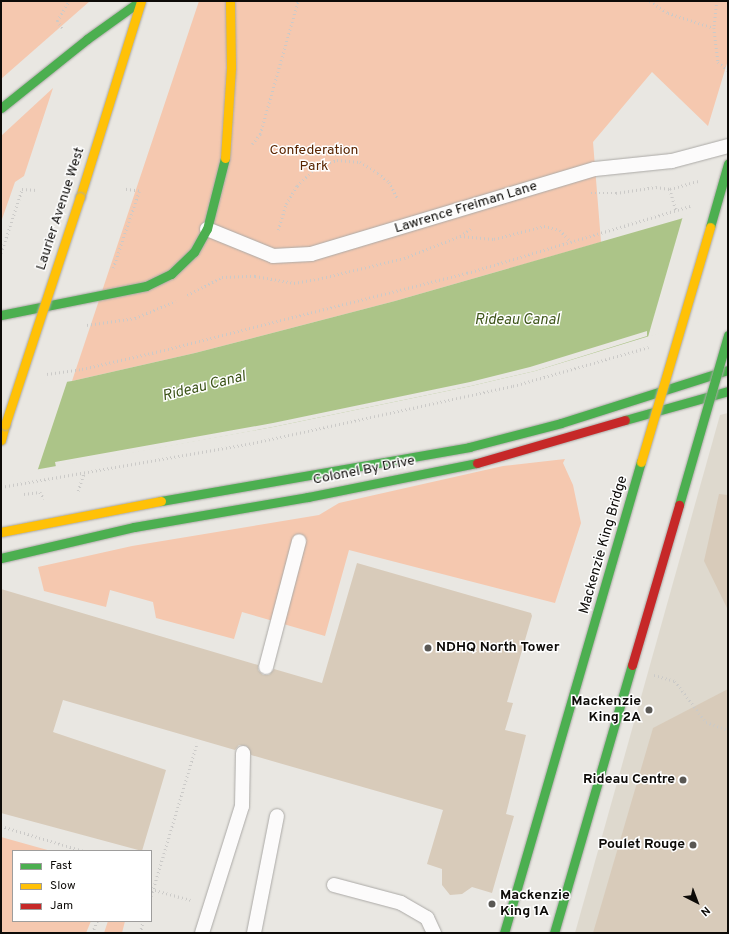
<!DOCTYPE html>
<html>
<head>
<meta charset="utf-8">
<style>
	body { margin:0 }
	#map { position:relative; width:729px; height:934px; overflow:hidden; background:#e9e7e2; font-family:Overpass,sans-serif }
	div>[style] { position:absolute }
	.built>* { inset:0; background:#ded9ce }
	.green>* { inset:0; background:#f5c8af }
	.water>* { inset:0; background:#acc488 }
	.pier>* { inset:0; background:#e9e7e2 }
	.building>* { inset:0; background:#d8cbba }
	.path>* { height:2.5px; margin-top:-1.25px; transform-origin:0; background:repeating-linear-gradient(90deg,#cbcac8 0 1px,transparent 0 4px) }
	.roads { filter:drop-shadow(0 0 1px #aba9a6) drop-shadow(0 0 1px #aba9a6) }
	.lane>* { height:14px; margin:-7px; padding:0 7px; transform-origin:7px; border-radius:7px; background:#fcfbfb }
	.fast>* { height:9px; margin:-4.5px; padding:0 4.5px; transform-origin:4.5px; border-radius:4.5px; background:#4caf50 }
	.slow>* { height:9px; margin:-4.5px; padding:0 4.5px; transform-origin:4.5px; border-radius:4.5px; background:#ffc107 }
	.jam>* { height:9px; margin:-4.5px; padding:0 4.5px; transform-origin:4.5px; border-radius:4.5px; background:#c62828 }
	.bridges { filter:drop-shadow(0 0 1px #aba9a6) drop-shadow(0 0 1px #aba9a6) }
	.fast-bridge>* { height:9px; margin:-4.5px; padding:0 4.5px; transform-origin:4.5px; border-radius:4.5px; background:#4caf50 }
	.slow-bridge>* { height:9px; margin:-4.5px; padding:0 4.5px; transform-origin:4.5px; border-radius:4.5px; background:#ffc107 }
	.jam-bridge>* { height:9px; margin:-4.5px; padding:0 4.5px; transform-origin:4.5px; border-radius:4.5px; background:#c62828 }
	.dots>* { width:11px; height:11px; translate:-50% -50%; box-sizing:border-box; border:2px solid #fff; border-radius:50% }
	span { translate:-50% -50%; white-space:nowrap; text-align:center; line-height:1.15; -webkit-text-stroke:3px #fff; paint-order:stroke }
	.park-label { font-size:14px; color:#5a2500 }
	.street-label { font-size:14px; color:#0d0b08 }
	.poi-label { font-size:14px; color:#0d0b08; font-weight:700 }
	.left { translate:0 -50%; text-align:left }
	.right { translate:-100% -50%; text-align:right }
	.water-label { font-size:15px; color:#3e551a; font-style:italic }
	.frame { position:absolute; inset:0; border:2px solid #0d0b08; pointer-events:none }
	.legend { position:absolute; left:12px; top:850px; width:140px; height:72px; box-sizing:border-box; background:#fff; border:1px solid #9e9d9c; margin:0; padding:5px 7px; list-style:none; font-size:12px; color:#0d0b08 }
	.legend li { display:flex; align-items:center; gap:8px; height:20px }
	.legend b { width:20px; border:1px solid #9e9d9c }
	.north { position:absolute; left:677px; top:882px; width:40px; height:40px; -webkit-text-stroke:3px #fff; paint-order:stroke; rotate:138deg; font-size:11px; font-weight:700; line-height:16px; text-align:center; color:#0d0b08 }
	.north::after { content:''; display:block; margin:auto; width:14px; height:18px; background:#0d0b08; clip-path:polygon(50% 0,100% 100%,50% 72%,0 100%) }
</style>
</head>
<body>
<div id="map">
	<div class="built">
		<div style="clip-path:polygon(728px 413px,728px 933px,575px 933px,720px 415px)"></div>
	</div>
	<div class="green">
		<div style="clip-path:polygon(1px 1px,90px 1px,1px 79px)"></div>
		<div style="clip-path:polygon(199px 1px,728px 1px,728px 60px,708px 126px,652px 72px,593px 142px,601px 242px,395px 301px,195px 353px,72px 381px)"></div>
		<div style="clip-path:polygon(53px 88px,24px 176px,15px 182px,1px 222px,1px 136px)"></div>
		<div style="clip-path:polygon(565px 459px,563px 463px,573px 485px,581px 523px,555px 603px,349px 550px,325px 636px,242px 612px,234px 639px,156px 618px,153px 602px,110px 590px,106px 607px,44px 591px,38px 567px,132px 546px,319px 515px,339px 503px,503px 466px)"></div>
		<div style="clip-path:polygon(1px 837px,51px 851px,13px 851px,13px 921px,91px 921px,86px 933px,1px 933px)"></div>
		<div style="clip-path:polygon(108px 921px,125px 921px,122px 933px,104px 933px)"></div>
	</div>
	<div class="water">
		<div style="clip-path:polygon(728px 202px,728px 312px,535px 371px,471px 386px,273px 427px,1px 476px,1px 392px,72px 381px,195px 353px,395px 301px,680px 219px)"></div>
	</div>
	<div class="pier">
		<div style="clip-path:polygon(728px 200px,728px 314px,648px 337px,683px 216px)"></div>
		<div style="clip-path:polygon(647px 331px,647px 336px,535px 371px,471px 386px,273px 427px,56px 467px,55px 462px,273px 423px,470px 382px,530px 367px)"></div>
		<div style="clip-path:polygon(68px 379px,37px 472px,1px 478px,1px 390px)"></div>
	</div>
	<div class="building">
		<div style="clip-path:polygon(719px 494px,728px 495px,728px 610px,704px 561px)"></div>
		<div style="clip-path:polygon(357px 563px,531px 613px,532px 616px,507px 702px,513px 703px,505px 730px,526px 735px,506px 814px,514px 816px,492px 893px,472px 887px,462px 894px,450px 895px,442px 885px,442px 869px,427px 864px,443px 810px,251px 755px,247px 746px,239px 745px,235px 750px,63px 700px,53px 732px,166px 770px,142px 851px,1px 813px,1px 589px,258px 665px,258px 670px,263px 675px,269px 675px,274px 669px,322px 683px)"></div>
		<div style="clip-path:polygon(728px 689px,728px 933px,593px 933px,653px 728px)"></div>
	</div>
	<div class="path">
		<div style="left:1px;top:1px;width:1px"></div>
		<div style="left:650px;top:1px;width:22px;rotate:34deg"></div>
		<div style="left:668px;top:13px;width:48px;rotate:18.1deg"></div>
		<div style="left:717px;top:1px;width:27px;rotate:96deg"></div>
		<div style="left:714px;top:28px;width:34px;rotate:83deg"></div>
		<div style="left:718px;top:62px;width:13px;rotate:39deg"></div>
		<div style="left:62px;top:28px;width:9px;rotate:-126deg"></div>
		<div style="left:57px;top:21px;width:23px;rotate:-59deg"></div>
		<div style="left:252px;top:144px;width:13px;rotate:-51deg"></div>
		<div style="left:260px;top:134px;width:138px;rotate:-74.1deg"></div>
		<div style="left:670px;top:189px;width:22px;rotate:74deg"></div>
		<div style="left:591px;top:193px;width:25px"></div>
		<div style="left:616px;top:193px;width:40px;rotate:-8.5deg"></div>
		<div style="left:656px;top:187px;width:14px;rotate:8deg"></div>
		<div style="left:670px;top:189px;width:29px;rotate:-16deg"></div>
		<div style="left:278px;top:230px;width:27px;rotate:-73deg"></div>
		<div style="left:286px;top:204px;width:21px;rotate:-59deg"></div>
		<div style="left:297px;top:186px;width:25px;rotate:-45deg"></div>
		<div style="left:315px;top:168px;width:23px;rotate:-20deg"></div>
		<div style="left:337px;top:160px;width:23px;rotate:5deg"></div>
		<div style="left:360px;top:162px;width:21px;rotate:31deg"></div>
		<div style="left:378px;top:173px;width:14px;rotate:39deg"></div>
		<div style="left:389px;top:182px;width:19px;rotate:62deg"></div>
		<div style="left:460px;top:236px;width:34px;rotate:5deg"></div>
		<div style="left:494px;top:239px;width:52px;rotate:-14.6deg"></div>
		<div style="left:544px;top:226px;width:16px;rotate:14deg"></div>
		<div style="left:560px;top:230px;width:16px;rotate:47deg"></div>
		<div style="left:1px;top:253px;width:67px;rotate:-71.8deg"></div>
		<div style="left:22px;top:189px;width:15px;rotate:4deg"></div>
		<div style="left:113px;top:268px;width:81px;rotate:-71.3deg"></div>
		<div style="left:139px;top:191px;width:16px;rotate:-173deg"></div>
		<div style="left:187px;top:295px;width:39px;rotate:-27deg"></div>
		<div style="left:222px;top:277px;width:33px;rotate:-2deg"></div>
		<div style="left:255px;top:276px;width:40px;rotate:10deg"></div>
		<div style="left:294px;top:283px;width:28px;rotate:-10deg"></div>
		<div style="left:322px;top:278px;width:84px;rotate:-13.7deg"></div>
		<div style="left:404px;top:258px;width:60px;rotate:-21.4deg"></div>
		<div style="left:460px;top:236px;width:14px;rotate:-34deg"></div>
		<div style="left:87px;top:325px;width:49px;rotate:-8.3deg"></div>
		<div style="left:135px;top:318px;width:44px;rotate:-22.5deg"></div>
		<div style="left:47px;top:374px;width:35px;rotate:-8deg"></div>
		<div style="left:82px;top:369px;width:80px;rotate:-13deg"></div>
		<div style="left:160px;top:351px;width:317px;rotate:-14.3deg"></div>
		<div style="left:467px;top:273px;width:233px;rotate:-16.7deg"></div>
		<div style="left:1px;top:487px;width:256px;rotate:-9.9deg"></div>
		<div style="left:253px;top:443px;width:266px;rotate:-12.4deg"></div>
		<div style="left:513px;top:386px;width:141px;rotate:-16deg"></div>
		<div style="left:78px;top:491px;width:19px;rotate:-72deg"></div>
		<div style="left:24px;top:494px;width:16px;rotate:-7deg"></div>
		<div style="left:40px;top:492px;width:8px;rotate:60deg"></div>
		<div style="left:654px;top:675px;width:22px;rotate:16deg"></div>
		<div style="left:675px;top:681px;width:51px;rotate:52.9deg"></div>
		<div style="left:706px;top:722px;width:23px;rotate:20deg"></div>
		<div style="left:1px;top:826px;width:87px;rotate:16.8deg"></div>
		<div style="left:151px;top:889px;width:41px;rotate:15.4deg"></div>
		<div style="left:151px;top:896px;width:160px;rotate:-73.3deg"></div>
		<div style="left:92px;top:933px;width:13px;rotate:-67deg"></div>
		<div style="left:140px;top:933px;width:12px;rotate:-76deg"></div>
	</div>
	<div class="roads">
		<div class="lane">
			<div style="left:207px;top:229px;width:71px;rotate:22.2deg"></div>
			<div style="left:273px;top:256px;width:38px;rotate:-3deg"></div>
			<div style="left:311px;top:254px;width:296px;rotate:-16.7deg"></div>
			<div style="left:595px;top:169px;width:77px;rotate:-5.9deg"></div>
			<div style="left:672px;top:161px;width:58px;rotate:-15deg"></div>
			<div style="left:266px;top:667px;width:130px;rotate:-75.3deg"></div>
			<div style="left:334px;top:885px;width:69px;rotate:15deg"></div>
			<div style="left:401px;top:903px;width:30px;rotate:30deg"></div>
			<div style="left:427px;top:918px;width:17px;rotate:65deg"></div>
			<div style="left:202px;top:933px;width:133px;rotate:-72.5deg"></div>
			<div style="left:242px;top:806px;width:53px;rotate:-88.9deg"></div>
			<div style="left:254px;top:933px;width:119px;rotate:-78.9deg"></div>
		</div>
		<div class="fast">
			<div style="left:1px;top:108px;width:110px;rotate:-38.7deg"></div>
			<div style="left:87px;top:39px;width:65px;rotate:-35.6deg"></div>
			<div style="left:1px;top:315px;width:148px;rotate:-11.3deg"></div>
			<div style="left:146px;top:286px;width:28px;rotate:-26deg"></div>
			<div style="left:171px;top:274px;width:32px;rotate:-44deg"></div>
			<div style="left:194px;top:252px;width:26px;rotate:-61deg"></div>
			<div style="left:207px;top:229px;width:73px;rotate:-75.8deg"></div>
			<div style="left:625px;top:420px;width:107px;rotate:-15.7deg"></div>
			<div style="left:161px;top:501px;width:313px;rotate:-9.9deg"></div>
			<div style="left:469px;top:447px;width:95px;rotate:-14.6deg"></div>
			<div style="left:561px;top:423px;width:175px;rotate:-17.6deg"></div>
			<div style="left:1px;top:558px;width:137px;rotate:-13.1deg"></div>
			<div style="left:134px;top:527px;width:177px;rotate:-9.8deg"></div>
			<div style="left:308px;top:497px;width:172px;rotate:-11.4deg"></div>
		</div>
		<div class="slow">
			<div style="left:225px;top:158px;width:91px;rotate:-86.2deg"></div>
			<div style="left:231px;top:67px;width:66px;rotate:-90.9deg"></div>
			<div style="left:80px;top:197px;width:205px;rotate:-72.7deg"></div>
			<div style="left:1px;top:440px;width:16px;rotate:-75deg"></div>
			<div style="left:1px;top:532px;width:163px;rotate:-11deg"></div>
		</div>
		<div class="jam">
			<div style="left:477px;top:463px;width:154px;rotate:-16.2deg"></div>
		</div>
	</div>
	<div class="bridges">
		<div class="fast-bridge">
			<div style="left:710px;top:227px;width:66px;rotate:-74.1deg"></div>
			<div style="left:679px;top:505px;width:177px;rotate:-73.9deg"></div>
			<div style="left:504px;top:933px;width:491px;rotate:-73.8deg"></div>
			<div style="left:554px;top:933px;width:279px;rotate:-73.8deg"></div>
		</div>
		<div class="slow-bridge">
			<div style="left:5px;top:425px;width:240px;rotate:-71.8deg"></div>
			<div style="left:641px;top:462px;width:245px;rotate:-73.6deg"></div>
		</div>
		<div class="jam-bridge">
			<div style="left:632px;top:665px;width:167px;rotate:-73.6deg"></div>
		</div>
	</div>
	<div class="dots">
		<div style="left:428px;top:648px;background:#5a5854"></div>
		<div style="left:649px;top:710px;background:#5a5854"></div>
		<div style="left:683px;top:780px;background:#5a5854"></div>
		<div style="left:693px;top:845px;background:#5a5854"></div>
		<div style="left:492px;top:904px;background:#5a5854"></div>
	</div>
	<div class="park-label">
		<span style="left:314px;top:159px">Confederation<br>Park</span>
	</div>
	<div class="street-label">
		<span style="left:466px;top:208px;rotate:-17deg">Lawrence Freiman Lane</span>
		<span style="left:61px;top:209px;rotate:-72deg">Laurier Avenue West</span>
		<span style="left:364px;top:471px;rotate:-11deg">Colonel By Drive</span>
		<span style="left:604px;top:545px;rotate:-74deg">Mackenzie King Bridge</span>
	</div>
	<div class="poi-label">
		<span class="left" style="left:436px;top:648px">NDHQ North Tower</span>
		<span class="right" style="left:641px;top:710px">Mackenzie<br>King 2A</span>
		<span class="right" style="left:675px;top:780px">Rideau Centre</span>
		<span class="right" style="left:685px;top:845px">Poulet Rouge</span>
		<span class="left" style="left:500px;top:904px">Mackenzie<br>King 1A</span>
	</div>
	<div class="water-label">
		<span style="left:517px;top:321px">Rideau Canal</span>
		<span style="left:204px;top:387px;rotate:-14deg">Rideau Canal</span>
	</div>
	<div class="frame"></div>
	<ul class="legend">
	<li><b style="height:5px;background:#4caf50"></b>Fast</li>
	<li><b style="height:5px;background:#ffc107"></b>Slow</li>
	<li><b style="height:5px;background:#c62828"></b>Jam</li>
	</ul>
	<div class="north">N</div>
</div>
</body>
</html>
